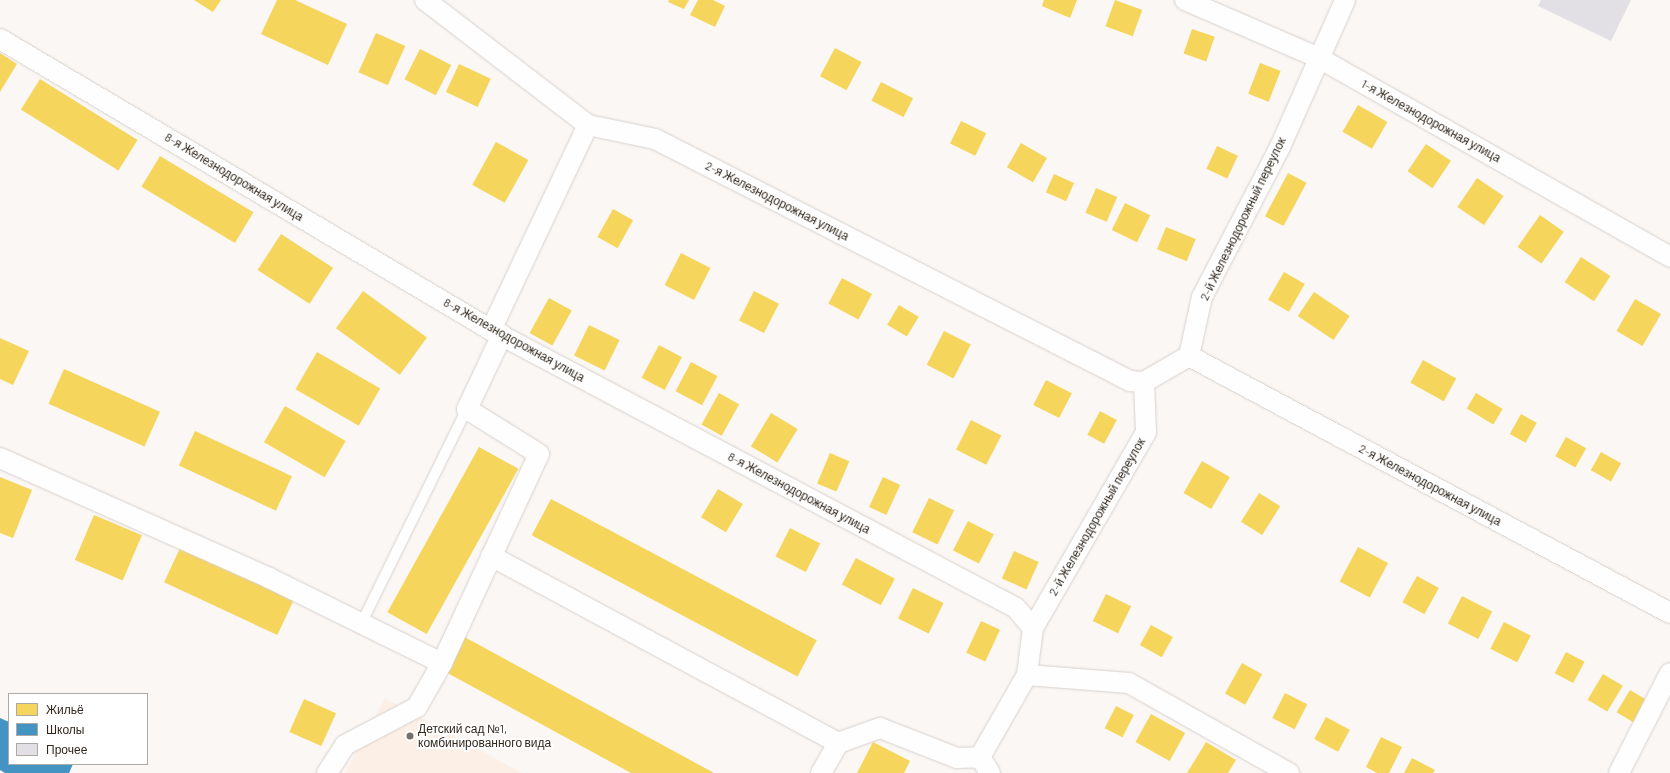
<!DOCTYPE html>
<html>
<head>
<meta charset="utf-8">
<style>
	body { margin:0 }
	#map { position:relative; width:1670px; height:773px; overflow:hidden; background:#faf7f5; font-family:Barlow,sans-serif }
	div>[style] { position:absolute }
	.built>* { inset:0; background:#fcf0e6 }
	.homes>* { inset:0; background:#f6d55c; transform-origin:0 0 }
	.schools>* { inset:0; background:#4393c3 }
	.building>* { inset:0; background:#e3e0e5 }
	.roads { filter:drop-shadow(0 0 1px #d8d1cc) drop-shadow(0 0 1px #d8d1cc) }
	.lane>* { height:10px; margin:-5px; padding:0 5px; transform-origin:5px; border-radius:5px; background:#fefefe }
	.street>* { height:20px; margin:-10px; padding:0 10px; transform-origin:10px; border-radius:10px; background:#fefefe }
	.dots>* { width:11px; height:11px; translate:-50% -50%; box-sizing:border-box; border:2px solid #fff; border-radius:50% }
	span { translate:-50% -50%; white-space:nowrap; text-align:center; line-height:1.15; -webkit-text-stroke:4px #fff; paint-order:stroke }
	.street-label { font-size:12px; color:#31281f }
	.poi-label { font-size:12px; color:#31281f }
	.left { translate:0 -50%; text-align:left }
	.legend { position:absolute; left:8px; top:693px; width:140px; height:72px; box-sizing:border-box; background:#fff; border:1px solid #ada9a5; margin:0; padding:5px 7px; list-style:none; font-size:12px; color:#31281f }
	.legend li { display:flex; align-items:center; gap:8px; height:20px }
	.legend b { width:20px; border:1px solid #ada9a5 }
</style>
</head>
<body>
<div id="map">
	<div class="built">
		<div style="clip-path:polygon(385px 698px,522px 773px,345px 773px)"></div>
	</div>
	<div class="homes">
		<div style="clip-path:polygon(194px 0,221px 0,213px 12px)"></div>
		<div style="clip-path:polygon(277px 0,295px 0,347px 24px,328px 65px,261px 34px)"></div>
		<div style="clip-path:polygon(669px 0,689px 0,684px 9px,668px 2px)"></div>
		<div style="clip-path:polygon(698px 0,713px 0,725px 6px,715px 27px,690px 15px)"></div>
		<div style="clip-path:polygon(1044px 0,1077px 0,1070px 18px,1042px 6px)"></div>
		<div style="left:1115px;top:0;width:29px;height:28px;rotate:20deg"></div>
		<div style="left:1192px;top:29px;width:24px;height:26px;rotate:19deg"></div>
		<div style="left:376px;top:33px;width:32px;height:43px;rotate:24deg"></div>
		<div style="left:835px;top:48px;width:30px;height:32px;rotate:28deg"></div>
		<div style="left:420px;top:49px;width:35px;height:34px;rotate:27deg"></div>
		<div style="clip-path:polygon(0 53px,17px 64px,0 92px)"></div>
		<div style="left:1260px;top:63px;width:22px;height:33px;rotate:21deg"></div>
		<div style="left:459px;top:64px;width:35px;height:31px;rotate:25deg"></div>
		<div style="left:40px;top:79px;width:115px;height:36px;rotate:32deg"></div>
		<div style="left:881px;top:82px;width:36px;height:21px;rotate:27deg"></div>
		<div style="left:1358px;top:105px;width:34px;height:31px;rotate:30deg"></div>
		<div style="left:961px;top:121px;width:28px;height:25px;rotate:26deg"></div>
		<div style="left:496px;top:142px;width:37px;height:49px;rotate:29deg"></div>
		<div style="left:1021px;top:143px;width:30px;height:28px;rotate:30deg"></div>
		<div style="left:1426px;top:144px;width:30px;height:33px;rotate:34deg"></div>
		<div style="left:1217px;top:146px;width:23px;height:25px;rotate:25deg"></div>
		<div style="left:160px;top:156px;width:109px;height:36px;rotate:31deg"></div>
		<div style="left:1288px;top:173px;width:21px;height:49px;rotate:28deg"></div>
		<div style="left:1054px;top:174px;width:22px;height:20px;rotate:24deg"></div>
		<div style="left:1477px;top:178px;width:32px;height:35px;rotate:34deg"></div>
		<div style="left:1096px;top:188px;width:23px;height:27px;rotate:23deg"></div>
		<div style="left:1125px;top:203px;width:28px;height:30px;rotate:26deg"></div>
		<div style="left:613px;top:209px;width:23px;height:32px;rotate:29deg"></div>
		<div style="left:1540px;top:215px;width:29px;height:39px;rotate:35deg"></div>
		<div style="left:1166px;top:227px;width:32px;height:24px;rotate:22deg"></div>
		<div style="left:281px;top:234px;width:62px;height:43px;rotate:33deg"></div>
		<div style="left:681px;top:253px;width:33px;height:36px;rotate:27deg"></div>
		<div style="left:1581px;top:257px;width:35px;height:30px;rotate:33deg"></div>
		<div style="left:1284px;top:272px;width:24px;height:32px;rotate:30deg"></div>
		<div style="left:842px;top:278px;width:34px;height:29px;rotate:28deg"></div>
		<div style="left:363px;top:291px;width:79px;height:46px;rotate:36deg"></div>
		<div style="left:754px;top:291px;width:28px;height:33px;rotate:27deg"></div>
		<div style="left:1314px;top:292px;width:43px;height:29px;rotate:34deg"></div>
		<div style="left:549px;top:298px;width:26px;height:40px;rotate:29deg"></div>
		<div style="left:1635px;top:299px;width:30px;height:37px;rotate:30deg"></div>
		<div style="left:899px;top:305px;width:23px;height:23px;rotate:31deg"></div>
		<div style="left:589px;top:325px;width:34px;height:34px;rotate:26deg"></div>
		<div style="left:944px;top:331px;width:30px;height:38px;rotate:27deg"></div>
		<div style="clip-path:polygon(0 338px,29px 351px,13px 385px,0 379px)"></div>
		<div style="left:659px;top:345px;width:26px;height:37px;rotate:28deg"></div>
		<div style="left:317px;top:352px;width:73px;height:43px;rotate:30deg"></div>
		<div style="left:1423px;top:360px;width:38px;height:26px;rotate:29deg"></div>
		<div style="left:691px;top:362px;width:30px;height:33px;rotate:28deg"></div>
		<div style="left:64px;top:369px;width:105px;height:38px;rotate:24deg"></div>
		<div style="left:1046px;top:380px;width:29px;height:28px;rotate:27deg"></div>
		<div style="left:719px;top:393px;width:23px;height:36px;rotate:29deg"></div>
		<div style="left:1476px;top:393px;width:31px;height:18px;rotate:31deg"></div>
		<div style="left:285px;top:406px;width:70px;height:42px;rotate:30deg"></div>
		<div style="left:1100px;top:411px;width:19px;height:27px;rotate:28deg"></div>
		<div style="left:771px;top:413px;width:31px;height:39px;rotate:31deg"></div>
		<div style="left:1521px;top:414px;width:18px;height:23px;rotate:29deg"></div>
		<div style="left:971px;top:420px;width:34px;height:33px;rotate:27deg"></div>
		<div style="left:195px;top:431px;width:107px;height:38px;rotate:25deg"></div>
		<div style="left:1566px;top:437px;width:23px;height:22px;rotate:29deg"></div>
		<div style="left:479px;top:447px;width:45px;height:189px;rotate:29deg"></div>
		<div style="left:1601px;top:452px;width:23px;height:21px;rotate:29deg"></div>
		<div style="left:830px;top:453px;width:21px;height:33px;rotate:23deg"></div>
		<div style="left:1202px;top:461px;width:32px;height:37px;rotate:30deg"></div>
		<div style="clip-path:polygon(0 477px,32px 490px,13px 538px,0 533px)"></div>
		<div style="left:883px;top:477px;width:19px;height:33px;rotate:25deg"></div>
		<div style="left:718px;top:489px;width:29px;height:33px;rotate:31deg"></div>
		<div style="left:1259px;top:493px;width:25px;height:34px;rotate:32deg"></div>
		<div style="left:929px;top:498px;width:28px;height:38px;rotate:26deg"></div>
		<div style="left:551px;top:499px;width:301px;height:41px;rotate:28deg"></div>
		<div style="left:94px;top:515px;width:52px;height:49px;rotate:23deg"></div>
		<div style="left:968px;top:521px;width:29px;height:33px;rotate:27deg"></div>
		<div style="left:790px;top:528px;width:34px;height:32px;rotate:27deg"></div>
		<div style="left:181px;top:546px;width:125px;height:40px;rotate:25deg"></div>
		<div style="left:1358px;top:547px;width:34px;height:39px;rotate:28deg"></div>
		<div style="left:1014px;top:551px;width:27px;height:30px;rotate:24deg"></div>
		<div style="left:856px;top:558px;width:44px;height:30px;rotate:28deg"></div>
		<div style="left:1417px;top:576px;width:25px;height:30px;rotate:29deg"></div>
		<div style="left:913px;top:588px;width:34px;height:34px;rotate:26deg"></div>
		<div style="left:1106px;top:594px;width:28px;height:30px;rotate:26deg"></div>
		<div style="left:1462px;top:596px;width:34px;height:31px;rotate:27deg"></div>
		<div style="left:981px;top:621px;width:21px;height:35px;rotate:25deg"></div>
		<div style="left:1504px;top:622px;width:30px;height:30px;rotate:27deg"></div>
		<div style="left:1151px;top:625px;width:25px;height:23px;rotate:29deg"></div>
		<div style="clip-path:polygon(459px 634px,714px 773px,631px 773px,440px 669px)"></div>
		<div style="left:1566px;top:652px;width:21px;height:24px;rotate:28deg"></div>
		<div style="left:1242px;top:663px;width:23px;height:35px;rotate:29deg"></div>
		<div style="left:1603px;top:674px;width:23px;height:30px;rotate:31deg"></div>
		<div style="left:1630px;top:690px;width:21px;height:26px;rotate:31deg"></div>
		<div style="left:1285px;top:693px;width:25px;height:28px;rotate:27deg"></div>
		<div style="left:304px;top:699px;width:35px;height:36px;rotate:24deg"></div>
		<div style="left:1116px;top:706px;width:20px;height:25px;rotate:27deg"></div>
		<div style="left:1151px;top:714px;width:39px;height:32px;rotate:29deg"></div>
		<div style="left:1326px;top:717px;width:27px;height:25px;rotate:28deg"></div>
		<div style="clip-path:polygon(1381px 737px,1402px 747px,1389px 773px,1377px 773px,1366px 767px)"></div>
		<div style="clip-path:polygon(873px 742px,910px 761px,904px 773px,857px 773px)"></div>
		<div style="clip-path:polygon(1206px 742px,1236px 760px,1228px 773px,1187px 773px)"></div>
		<div style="clip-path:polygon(1412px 758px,1435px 770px,1433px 773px,1404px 773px)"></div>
	</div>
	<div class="schools">
		<div style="clip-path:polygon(0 718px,9px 722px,9px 764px,73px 764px,69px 773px,5px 773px,0 770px)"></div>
	</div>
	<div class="building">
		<div style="clip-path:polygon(1541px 0,1631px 0,1611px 41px,1538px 6px)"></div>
	</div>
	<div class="roads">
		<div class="lane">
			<div style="left:361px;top:624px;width:240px;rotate:-63.8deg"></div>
		</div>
		<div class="street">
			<div style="left:425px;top:0;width:205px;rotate:37.5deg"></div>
			<div style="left:588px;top:125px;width:68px;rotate:11.8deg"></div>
			<div style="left:655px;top:139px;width:533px;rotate:27deg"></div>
			<div style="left:1130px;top:381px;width:14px;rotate:4deg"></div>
			<div style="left:1185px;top:0;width:144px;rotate:23.4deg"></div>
			<div style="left:1317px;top:57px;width:406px;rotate:29.5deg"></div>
			<div style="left:0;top:39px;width:571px;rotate:30.65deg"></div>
			<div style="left:491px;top:330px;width:594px;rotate:27.9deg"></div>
			<div style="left:1016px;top:608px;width:26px;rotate:50deg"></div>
			<div style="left:491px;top:330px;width:227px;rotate:-64.7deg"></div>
			<div style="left:1189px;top:356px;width:545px;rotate:28.12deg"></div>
			<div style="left:0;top:458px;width:295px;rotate:24deg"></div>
			<div style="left:269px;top:578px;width:193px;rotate:26.2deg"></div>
			<div style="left:491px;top:556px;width:394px;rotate:28.3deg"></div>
			<div style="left:1027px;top:675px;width:102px;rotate:4.5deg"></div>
			<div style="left:1129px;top:683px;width:184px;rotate:29.4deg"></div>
			<div style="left:980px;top:757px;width:19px;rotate:58deg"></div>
			<div style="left:327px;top:773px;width:33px;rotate:-57deg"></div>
			<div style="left:345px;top:745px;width:81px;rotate:-27.8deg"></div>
			<div style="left:417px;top:707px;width:51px;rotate:-60.4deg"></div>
			<div style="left:442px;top:663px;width:230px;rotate:-65.1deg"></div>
			<div style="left:539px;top:454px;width:85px;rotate:-148deg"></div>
			<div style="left:467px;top:409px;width:82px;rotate:-64.7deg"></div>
			<div style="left:821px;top:773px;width:34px;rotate:-60deg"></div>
			<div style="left:838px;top:743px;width:45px;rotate:-19.7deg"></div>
			<div style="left:880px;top:728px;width:83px;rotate:21.3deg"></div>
			<div style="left:957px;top:758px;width:23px;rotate:-2deg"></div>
			<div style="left:980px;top:757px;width:95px;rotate:-60.2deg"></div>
			<div style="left:1027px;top:675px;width:47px;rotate:-82.7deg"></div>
			<div style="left:1033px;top:628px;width:226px;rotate:-60deg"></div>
			<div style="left:1146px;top:432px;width:50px;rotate:-92.3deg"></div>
			<div style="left:1144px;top:382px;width:52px;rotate:-30deg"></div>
			<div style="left:1189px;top:356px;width:60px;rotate:-77.6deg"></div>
			<div style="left:1202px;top:297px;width:169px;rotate:-62.5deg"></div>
			<div style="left:1280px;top:147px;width:161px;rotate:-66.1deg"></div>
			<div style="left:1619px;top:773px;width:112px;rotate:-63deg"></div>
		</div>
	</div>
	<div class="dots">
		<div style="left:410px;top:736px;background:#77706a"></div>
	</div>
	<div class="street-label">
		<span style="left:1431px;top:121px;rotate:29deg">1-я Железнодорожная улица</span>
		<span style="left:234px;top:177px;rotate:31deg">8-я Железнодорожная улица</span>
		<span style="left:777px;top:201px;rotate:27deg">2-я Железнодорожная улица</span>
		<span style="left:1243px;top:219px;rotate:-64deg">2-й Железнодорожный переулок</span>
		<span style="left:514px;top:340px;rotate:29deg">8-я Железнодорожная улица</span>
		<span style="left:1430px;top:485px;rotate:28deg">2-я Железнодорожная улица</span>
		<span style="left:799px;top:493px;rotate:28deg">8-я Железнодорожная улица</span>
		<span style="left:1097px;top:517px;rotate:-60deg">2-й Железнодорожный переулок</span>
	</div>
	<div class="poi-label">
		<span class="left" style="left:418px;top:736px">Детский сад №1,<br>комбинированного вида</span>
	</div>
	<ul class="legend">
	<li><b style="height:11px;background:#f6d55c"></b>Жильё</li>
	<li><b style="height:11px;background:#4393c3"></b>Школы</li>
	<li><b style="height:11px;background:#e3e0e5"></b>Прочее</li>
	</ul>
</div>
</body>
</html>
